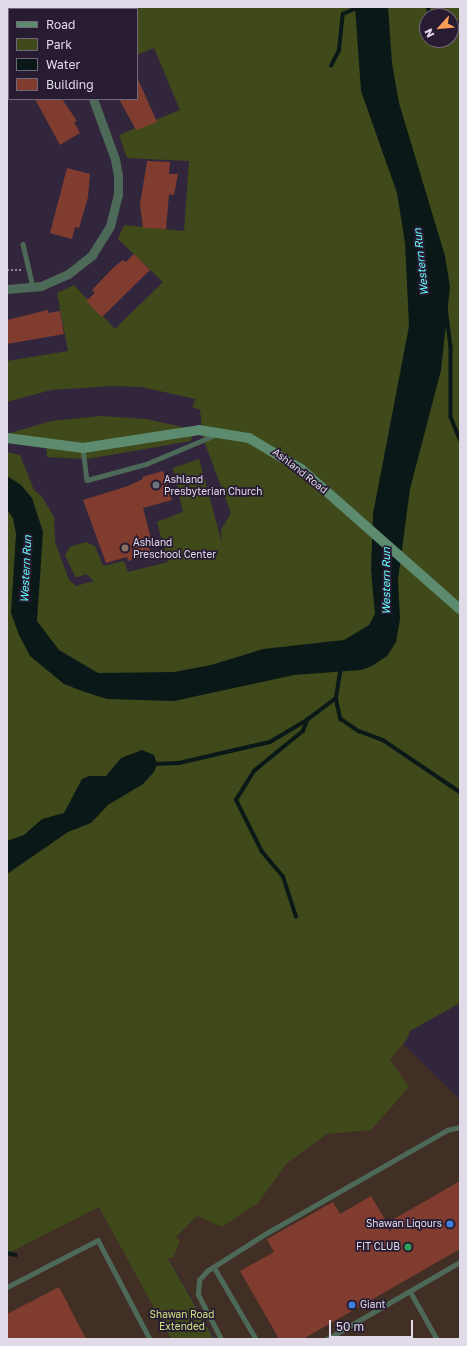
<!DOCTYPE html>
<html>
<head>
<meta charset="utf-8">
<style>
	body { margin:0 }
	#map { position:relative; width:467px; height:1346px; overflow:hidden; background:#32263c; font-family:"Golos Text",sans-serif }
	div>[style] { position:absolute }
	.commercial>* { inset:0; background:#412f26 }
	.green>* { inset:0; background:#40491a }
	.water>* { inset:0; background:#0a1818 }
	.stream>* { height:3.5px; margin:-1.75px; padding:0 1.75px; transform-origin:1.75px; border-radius:1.75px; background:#0a1818 }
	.building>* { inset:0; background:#803c2f }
	.path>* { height:2px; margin-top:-1px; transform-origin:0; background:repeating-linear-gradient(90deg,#91889a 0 2px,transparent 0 4px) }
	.service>* { height:4.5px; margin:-2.25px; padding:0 2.25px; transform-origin:2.25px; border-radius:2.25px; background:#4d6957 }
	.minor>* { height:9px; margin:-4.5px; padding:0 4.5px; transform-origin:4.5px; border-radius:4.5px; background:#4d6957 }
	.secondary>* { height:10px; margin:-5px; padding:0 5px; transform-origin:5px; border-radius:5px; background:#5d8b6f }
	.dots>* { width:11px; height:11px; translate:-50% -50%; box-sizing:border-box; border:2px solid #281c32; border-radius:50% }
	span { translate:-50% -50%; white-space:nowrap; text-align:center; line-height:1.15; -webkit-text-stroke:3.5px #281c32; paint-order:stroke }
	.street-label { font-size:10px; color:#e1dae8 }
	.poi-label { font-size:10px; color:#e1dae8 }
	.left { translate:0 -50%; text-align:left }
	.right { translate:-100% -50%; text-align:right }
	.park-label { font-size:10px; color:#cde381 }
	.water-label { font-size:11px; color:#62f9fa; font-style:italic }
	.frame { position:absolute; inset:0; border:8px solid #e1dae8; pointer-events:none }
	.legend { position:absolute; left:8px; top:8px; width:130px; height:92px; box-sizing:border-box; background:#281c32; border:1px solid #72687b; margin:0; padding:5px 7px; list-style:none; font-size:12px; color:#e1dae8 }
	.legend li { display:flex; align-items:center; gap:8px; height:20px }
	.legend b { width:20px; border:1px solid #72687b }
	.north { position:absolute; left:419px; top:8px; width:40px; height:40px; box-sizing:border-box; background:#281c32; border:1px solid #72687b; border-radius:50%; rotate:243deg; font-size:11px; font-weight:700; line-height:16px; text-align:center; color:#e1dae8 }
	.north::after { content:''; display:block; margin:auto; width:14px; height:18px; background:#fd9c56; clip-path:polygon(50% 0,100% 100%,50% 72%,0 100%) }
	.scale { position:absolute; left:329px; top:1320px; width:84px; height:18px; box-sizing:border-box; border:2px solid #e1dae8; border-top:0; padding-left:5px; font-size:12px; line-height:14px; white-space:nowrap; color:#e1dae8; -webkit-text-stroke:3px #281c32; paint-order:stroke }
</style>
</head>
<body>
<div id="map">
	<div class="commercial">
		<div style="clip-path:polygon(397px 1038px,460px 1100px,460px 1339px,216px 1339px,129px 1190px)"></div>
		<div style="clip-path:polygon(99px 1206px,171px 1339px,7px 1339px,7px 1254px)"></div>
	</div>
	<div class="green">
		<div style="clip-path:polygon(evenodd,118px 7px,460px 7px,460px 1003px,410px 1031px,407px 1039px,390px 1060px,409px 1087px,371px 1130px,327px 1134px,287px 1163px,258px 1203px,222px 1227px,197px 1216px,176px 1237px,180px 1241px,173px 1258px,168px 1258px,214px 1339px,171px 1339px,99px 1207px,7px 1254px,7px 452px,20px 455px,34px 490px,42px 497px,54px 517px,55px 542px,69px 580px,76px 586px,94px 581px,86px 574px,76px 578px,65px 555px,70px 547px,86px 542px,95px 546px,103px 566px,124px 561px,128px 572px,168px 562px,157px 522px,183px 512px,173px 468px,199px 459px,222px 543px,221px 530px,231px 513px,203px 438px,200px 410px,192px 407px,196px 399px,141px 387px,111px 386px,51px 390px,7px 402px,7px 361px,68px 351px,57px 293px,74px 285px,115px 329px,163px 282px,118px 239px,124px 225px,184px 231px,189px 161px,127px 158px,119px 135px,180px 110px,154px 48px,137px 55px,137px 9px,118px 7px,427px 16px,451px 16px,451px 40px,427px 40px,427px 16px)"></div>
		<div style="clip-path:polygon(100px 416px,146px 419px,178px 426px,193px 431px,191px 441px,87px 459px,47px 457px,46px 442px,7px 434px,51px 421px)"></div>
	</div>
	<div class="water">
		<div style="clip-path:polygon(355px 7px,388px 7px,392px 63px,399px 103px,445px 256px,450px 287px,441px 370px,410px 489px,398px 580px,400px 619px,396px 642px,387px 656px,372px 666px,361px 670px,294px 675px,174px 701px,107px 699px,82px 691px,64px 684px,30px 656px,19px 635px,11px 613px,16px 534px,13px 518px,7px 510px,7px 476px,21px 485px,32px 498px,43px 532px,37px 621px,59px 650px,98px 673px,174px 672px,211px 665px,263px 649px,344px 640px,369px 625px,375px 614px,371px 570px,373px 514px,409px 326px,405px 243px,397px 193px,361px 91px)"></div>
		<div style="clip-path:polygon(142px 750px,154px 755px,157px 764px,154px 772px,143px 784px,108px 805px,91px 823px,68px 832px,7px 874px,7px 841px,24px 835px,42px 819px,64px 813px,82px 779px,89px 776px,106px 776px,121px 758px)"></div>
	</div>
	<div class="stream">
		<div style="left:428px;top:7px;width:9px;rotate:72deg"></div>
		<div style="left:451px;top:21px;width:9px;rotate:13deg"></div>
		<div style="left:331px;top:66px;width:18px;rotate:-63deg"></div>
		<div style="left:339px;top:50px;width:36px;rotate:-84deg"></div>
		<div style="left:343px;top:14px;width:17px;rotate:-24deg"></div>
		<div style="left:446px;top:307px;width:38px;rotate:83deg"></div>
		<div style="left:451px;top:345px;width:72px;rotate:90deg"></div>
		<div style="left:451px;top:417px;width:24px;rotate:68deg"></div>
		<div style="left:336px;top:698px;width:22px;rotate:77deg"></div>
		<div style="left:341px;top:719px;width:22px;rotate:34deg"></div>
		<div style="left:359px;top:731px;width:26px;rotate:21deg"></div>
		<div style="left:383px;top:740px;width:93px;rotate:34deg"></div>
		<div style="left:152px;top:764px;width:27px;rotate:-2deg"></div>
		<div style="left:179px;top:763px;width:93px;rotate:-13deg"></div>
		<div style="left:270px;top:742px;width:43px;rotate:-30.7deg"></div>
		<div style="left:307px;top:720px;width:36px;rotate:-37deg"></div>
		<div style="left:336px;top:698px;width:30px;rotate:-81deg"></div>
		<div style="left:296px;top:917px;width:42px;rotate:-108deg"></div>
		<div style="left:283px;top:877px;width:33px;rotate:-130deg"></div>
		<div style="left:262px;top:852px;width:58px;rotate:-116.6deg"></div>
		<div style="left:236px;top:800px;width:34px;rotate:-58deg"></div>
		<div style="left:254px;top:771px;width:63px;rotate:-39.2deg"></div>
		<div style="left:303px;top:731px;width:12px;rotate:-70deg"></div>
		<div style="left:7px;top:1253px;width:9px;rotate:13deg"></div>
	</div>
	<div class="building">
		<div style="clip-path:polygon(137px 77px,157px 122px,136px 130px,119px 99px,137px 99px)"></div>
		<div style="clip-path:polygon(35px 99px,62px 99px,77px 121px,74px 122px,80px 133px,60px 145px)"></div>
		<div style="clip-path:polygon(147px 161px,170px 162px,169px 174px,178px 174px,174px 195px,169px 194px,166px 229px,143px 228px,140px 205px)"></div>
		<div style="clip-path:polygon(67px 168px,90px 174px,88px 197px,79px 228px,75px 227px,72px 239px,50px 233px)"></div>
		<div style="clip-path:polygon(134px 254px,150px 270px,102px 317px,86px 301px,95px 293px,92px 290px,114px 267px,123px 260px,126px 262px)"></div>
		<div style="clip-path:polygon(48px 310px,48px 313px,60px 311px,64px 334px,7px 344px,7px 320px)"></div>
		<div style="clip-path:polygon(163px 471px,172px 500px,143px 508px,153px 546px,149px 548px,151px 554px,128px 561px,127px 557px,106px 563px,83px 500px,128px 486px,143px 479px,142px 477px)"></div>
		<div style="clip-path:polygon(460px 1181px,460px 1249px,303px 1339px,279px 1339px,240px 1271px,274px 1252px,267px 1239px,333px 1202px,340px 1214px,371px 1196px,387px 1223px)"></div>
		<div style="clip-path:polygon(59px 1287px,86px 1339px,7px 1339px,7px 1314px)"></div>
	</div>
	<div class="path">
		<div style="left:7px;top:270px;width:15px"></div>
	</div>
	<div class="service">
		<div style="left:23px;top:244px;width:44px;rotate:76.9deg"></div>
		<div style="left:83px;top:448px;width:32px;rotate:83deg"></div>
		<div style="left:87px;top:480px;width:61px;rotate:-15.2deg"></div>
		<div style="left:146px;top:464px;width:75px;rotate:-22.8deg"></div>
		<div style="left:214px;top:1267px;width:83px;rotate:59.7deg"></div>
		<div style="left:7px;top:1287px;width:102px;rotate:-27.3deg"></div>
		<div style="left:98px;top:1240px;width:112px;rotate:62.3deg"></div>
		<div style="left:410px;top:1291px;width:55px;rotate:60.6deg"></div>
		<div style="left:221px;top:1339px;width:50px;rotate:-117.6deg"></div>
		<div style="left:198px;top:1295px;width:15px;rotate:-86deg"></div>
		<div style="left:199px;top:1280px;width:12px;rotate:-48deg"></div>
		<div style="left:207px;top:1271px;width:69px;rotate:-32.5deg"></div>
		<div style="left:265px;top:1234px;width:210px;rotate:-29.7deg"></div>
		<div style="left:447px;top:1130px;width:13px;rotate:-13deg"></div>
		<div style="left:327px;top:1339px;width:154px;rotate:-30.1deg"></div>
	</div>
	<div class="minor">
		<div style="left:7px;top:289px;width:34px;rotate:-5deg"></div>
		<div style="left:41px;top:286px;width:30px;rotate:-24deg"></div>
		<div style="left:68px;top:274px;width:31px;rotate:-38deg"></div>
		<div style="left:92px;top:255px;width:34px;rotate:-58deg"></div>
		<div style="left:110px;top:226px;width:32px;rotate:-76deg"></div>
		<div style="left:118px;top:195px;width:19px;rotate:-90deg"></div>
		<div style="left:118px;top:176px;width:17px;rotate:-100deg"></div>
		<div style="left:115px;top:159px;width:64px;rotate:-110.1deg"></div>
	</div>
	<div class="secondary">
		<div style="left:7px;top:438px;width:77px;rotate:7.5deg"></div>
		<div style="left:83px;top:448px;width:117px;rotate:-8.8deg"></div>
		<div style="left:199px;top:430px;width:51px;rotate:9.1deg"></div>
		<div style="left:249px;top:438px;width:61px;rotate:30.8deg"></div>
		<div style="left:301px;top:469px;width:212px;rotate:41.4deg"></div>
	</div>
	<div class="dots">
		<div style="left:156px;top:485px;background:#6b7280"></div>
		<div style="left:125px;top:548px;background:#8d6e63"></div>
		<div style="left:450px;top:1224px;background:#3f7fe0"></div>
		<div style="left:408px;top:1247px;background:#2e9e5b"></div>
		<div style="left:352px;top:1305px;background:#3f7fe0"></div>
	</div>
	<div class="street-label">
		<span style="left:300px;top:471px;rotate:38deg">Ashland Road</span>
	</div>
	<div class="poi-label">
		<span class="left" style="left:164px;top:485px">Ashland<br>Presbyterian Church</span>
		<span class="left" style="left:133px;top:548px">Ashland<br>Preschool Center</span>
		<span class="right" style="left:442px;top:1224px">Shawan Liqours</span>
		<span class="right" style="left:400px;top:1247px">FIT CLUB</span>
		<span class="left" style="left:360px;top:1305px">Giant</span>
	</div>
	<div class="park-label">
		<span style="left:182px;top:1320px">Shawan Road<br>Extended</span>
	</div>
	<div class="water-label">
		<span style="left:421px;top:262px;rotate:-96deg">Western Run</span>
		<span style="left:26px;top:569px;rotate:-87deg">Western Run</span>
		<span style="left:386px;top:581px;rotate:-90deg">Western Run</span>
	</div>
	<div class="frame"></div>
	<ul class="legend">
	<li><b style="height:5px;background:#5d8b6f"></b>Road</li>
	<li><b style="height:11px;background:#40491a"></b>Park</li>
	<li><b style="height:11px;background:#0a1818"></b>Water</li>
	<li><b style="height:11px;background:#803c2f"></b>Building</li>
	</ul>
	<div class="north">N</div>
	<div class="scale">50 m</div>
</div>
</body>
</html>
